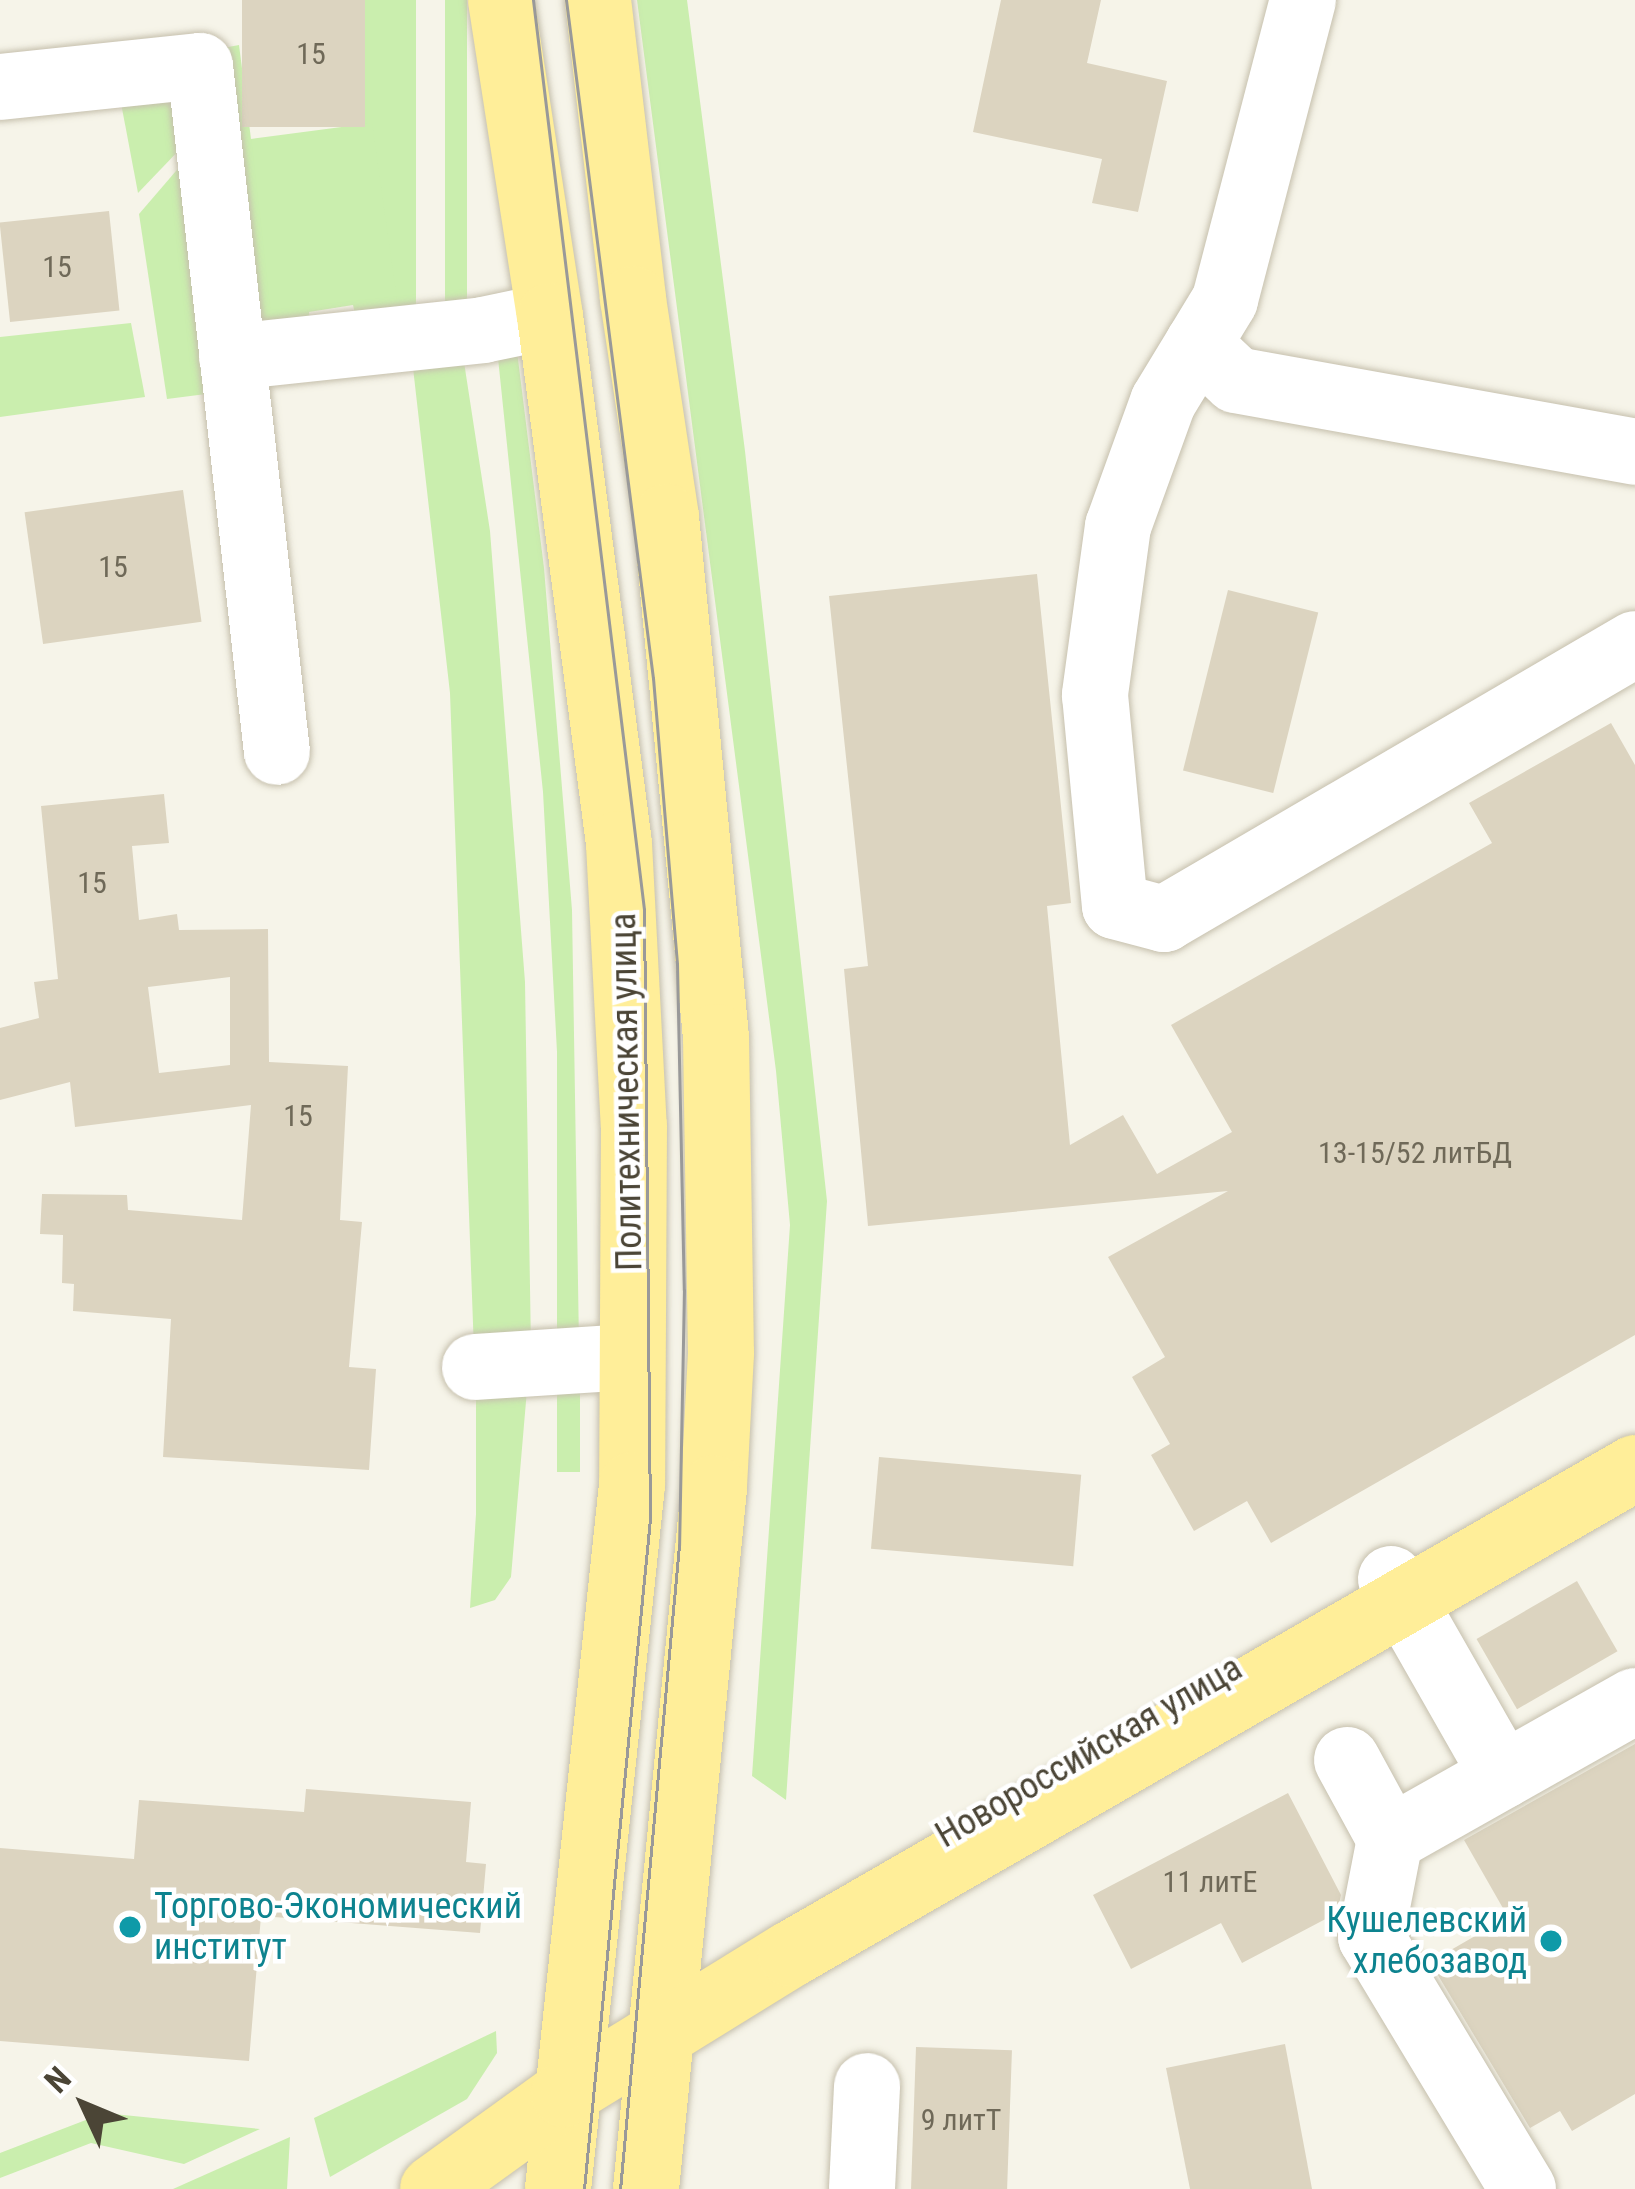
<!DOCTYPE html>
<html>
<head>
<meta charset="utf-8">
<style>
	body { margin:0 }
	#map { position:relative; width:1635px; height:2189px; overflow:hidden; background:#f6f4e9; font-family:"Roboto Condensed",sans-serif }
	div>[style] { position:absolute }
	.green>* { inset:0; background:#caeeae; transform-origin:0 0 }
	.building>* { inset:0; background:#dcd4c0; transform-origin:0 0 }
	.roads { filter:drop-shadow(0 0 3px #c6c0ad) drop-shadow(0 0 3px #c6c0ad) }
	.minor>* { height:66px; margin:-33px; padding:0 33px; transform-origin:33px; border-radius:33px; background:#fff }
	.major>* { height:66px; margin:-33px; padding:0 33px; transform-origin:33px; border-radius:33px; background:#fe9 }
	.tram>* { height:3px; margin:-1.5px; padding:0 1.5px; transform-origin:1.5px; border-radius:1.5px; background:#999 }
	.dots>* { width:33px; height:33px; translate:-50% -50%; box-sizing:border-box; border:6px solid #fff; border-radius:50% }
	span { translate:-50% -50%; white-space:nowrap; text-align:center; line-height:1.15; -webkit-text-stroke:9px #fff; paint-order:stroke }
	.number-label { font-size:30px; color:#6f6958 }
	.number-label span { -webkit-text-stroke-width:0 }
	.street-label { font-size:36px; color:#4b4536 }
	.culture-label { font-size:36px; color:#0d838f }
	.left { translate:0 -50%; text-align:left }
	.right { translate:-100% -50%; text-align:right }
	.north { position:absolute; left:24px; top:2045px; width:120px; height:120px; -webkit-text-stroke:9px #fff; paint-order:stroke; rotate:314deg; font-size:33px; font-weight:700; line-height:48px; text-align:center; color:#4b4536 }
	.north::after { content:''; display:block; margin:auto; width:42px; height:54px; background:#4b4536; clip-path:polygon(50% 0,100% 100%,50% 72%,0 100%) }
</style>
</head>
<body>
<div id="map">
	<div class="green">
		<div style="left:365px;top:0;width:51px;height:326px"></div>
		<div style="left:445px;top:0;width:22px;height:311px"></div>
		<div style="clip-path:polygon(637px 0,687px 0,745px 451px,827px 1201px,786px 1800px,752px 1776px,790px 1225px,776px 1071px)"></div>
		<div style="clip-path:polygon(239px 45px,251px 139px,372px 123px,400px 321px,358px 327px,353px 305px,309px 312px,311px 337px,258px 327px,223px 48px)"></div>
		<div style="clip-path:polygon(179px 99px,184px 145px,138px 193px,121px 103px)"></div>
		<div style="clip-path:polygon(188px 157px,206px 394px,167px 399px,139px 214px)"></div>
		<div style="clip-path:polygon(131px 323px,145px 397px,0 417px,0 337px)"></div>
		<div style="clip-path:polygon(462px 349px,490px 531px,525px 982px,531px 1348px,474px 1351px,450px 693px,412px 359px)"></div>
		<div style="clip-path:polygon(517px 351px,544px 568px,572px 910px,579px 1344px,557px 1346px,557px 1052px,543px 792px,498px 358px)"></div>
		<div style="clip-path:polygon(528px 1378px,511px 1577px,495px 1600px,470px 1608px,476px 1514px,476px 1382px)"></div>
		<div style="left:580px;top:1379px;width:93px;height:23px;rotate:90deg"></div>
		<div style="clip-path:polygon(496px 2031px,497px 2053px,467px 2099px,330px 2177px,314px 2118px)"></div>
		<div style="clip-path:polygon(104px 2113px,260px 2129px,184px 2164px,91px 2143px,0 2178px,0 2153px)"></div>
		<div style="clip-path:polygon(290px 2137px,287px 2189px,173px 2189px)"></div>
	</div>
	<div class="building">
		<div style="left:242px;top:0;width:123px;height:127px"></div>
		<div style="clip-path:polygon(1001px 0,1101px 0,1087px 63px,1167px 81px,1138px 212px,1092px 203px,1102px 159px,973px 132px)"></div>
		<div style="left:109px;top:211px;width:100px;height:110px;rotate:84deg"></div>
		<div style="left:183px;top:490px;width:133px;height:160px;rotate:82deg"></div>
		<div style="clip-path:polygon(1037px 574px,1071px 903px,1047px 906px,1070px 1145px,1123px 1115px,1157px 1174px,1232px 1132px,1171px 1025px,1492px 843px,1469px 803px,1611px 723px,1635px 765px,1635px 1335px,1271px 1543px,1247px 1501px,1194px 1531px,1151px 1455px,1170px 1444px,1132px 1377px,1165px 1357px,1108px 1257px,1228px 1191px,868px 1226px,844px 969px,868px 966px,829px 596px)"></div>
		<div style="left:1228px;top:590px;width:93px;height:186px;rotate:14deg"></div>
		<div style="clip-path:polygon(evenodd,164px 794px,169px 843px,132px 846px,139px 920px,177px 914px,179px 930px,268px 929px,269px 1062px,348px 1066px,340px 1220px,362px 1222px,349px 1367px,376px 1369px,369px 1470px,163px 1457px,171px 1319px,73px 1311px,74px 1284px,62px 1283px,63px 1235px,40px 1234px,42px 1194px,127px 1195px,128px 1210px,242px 1220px,251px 1105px,75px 1127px,70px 1082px,0 1100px,0 1028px,39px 1018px,34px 982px,58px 979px,41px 806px,164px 794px,230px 977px,230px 1065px,159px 1073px,148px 987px,230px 977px)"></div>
		<div style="left:879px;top:1457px;width:203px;height:92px;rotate:5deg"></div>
		<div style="left:1577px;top:1581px;width:81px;height:116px;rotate:60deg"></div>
		<div style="clip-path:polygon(1635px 1744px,1635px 2094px,1572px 2131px,1560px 2111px,1530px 2128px,1430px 1962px,1508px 1917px,1464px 1840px)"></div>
		<div style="clip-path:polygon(306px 1789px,471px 1802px,466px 1862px,486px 1864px,480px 1933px,261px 1916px,249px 2061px,0 2041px,0 1848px,134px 1859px,139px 1800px,304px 1812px)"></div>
		<div style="clip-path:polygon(1288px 1793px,1341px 1895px,1337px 1913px,1242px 1963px,1221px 1923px,1131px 1969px,1093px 1895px)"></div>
		<div style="clip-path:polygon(1285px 2044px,1312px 2189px,1190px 2189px,1166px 2068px)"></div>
		<div style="left:916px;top:2047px;width:96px;height:142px;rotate:2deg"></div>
	</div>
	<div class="roads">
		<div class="minor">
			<div style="left:1303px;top:0;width:310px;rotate:104.6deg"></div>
			<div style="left:1225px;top:300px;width:119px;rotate:121.3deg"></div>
			<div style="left:1163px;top:402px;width:132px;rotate:109.9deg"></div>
			<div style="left:1118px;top:526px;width:171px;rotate:97.8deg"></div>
			<div style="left:1095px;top:695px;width:212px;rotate:84.6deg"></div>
			<div style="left:1115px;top:906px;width:51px;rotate:14.9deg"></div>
			<div style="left:1164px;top:919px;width:545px;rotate:-30.28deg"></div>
			<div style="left:0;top:87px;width:201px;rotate:-6deg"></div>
			<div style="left:200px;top:66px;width:690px;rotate:83.6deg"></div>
			<div style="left:1198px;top:344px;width:52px;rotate:43.5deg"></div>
			<div style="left:1236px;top:380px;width:405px;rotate:10.2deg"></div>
			<div style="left:232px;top:357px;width:252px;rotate:-6.1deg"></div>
			<div style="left:483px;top:330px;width:68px;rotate:-11.8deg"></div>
			<div style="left:475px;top:1367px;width:156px;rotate:-3.7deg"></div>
			<div style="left:1391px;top:1579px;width:226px;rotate:60.3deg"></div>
			<div style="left:1347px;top:1760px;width:90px;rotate:61.4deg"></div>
			<div style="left:862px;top:2189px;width:103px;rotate:-87.2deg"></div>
			<div style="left:1523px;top:2189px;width:294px;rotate:-121.1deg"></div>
			<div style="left:1371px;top:1937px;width:100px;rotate:-79deg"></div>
			<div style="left:1390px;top:1839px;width:281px;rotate:-29.4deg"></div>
		</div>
		<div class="major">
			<div style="left:501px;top:0;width:320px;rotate:81.2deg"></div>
			<div style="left:550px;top:316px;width:532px;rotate:82.55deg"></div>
			<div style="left:619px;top:844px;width:282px;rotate:87deg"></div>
			<div style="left:634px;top:1126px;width:359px;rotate:90.3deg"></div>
			<div style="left:632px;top:1485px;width:708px;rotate:96deg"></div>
			<div style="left:598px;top:0;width:301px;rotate:83.3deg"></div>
			<div style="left:633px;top:299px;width:220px;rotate:81.4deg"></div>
			<div style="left:666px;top:517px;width:522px;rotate:84.51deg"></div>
			<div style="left:716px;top:1037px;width:316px;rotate:89.1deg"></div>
			<div style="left:721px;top:1353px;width:135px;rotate:93deg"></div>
			<div style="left:714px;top:1488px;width:704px;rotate:95.54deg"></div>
			<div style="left:433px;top:2189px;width:162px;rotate:-35.9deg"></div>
			<div style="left:564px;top:2094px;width:267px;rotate:-31.7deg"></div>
			<div style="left:791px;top:1954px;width:974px;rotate:-29.93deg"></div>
		</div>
	</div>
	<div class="tram">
		<div style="left:533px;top:0;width:916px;rotate:83.04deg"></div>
		<div style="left:644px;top:909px;width:610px;rotate:89.44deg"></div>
		<div style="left:650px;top:1519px;width:673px;rotate:95.63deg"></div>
		<div style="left:566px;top:0;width:684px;rotate:82.69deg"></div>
		<div style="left:653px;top:678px;width:287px;rotate:85.2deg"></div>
		<div style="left:677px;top:964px;width:326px;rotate:88.8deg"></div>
		<div style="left:684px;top:1290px;width:255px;rotate:91.1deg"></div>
		<div style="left:679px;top:1545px;width:647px;rotate:95.23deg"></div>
	</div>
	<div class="dots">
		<div style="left:130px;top:1927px;background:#0f9aa8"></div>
		<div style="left:1551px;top:1941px;background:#0f9aa8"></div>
	</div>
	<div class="number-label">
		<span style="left:311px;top:54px">15</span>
		<span style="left:57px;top:267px">15</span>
		<span style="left:113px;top:567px">15</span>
		<span style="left:92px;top:883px">15</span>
		<span style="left:298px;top:1116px">15</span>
		<span style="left:1415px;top:1153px">13-15/52 литБД</span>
		<span style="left:1210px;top:1882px">11 литЕ</span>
		<span style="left:961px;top:2120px">9 литТ</span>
	</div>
	<div class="street-label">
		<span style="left:627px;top:1092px;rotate:-91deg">Политехническая улица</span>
		<span style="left:1089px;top:1752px;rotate:-30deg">Новороссийская улица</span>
	</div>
	<div class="culture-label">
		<span class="left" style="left:154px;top:1927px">Торгово-Экономический<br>институт</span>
		<span class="right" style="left:1527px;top:1941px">Кушелевский<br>хлебозавод</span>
	</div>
	<div class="north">N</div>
</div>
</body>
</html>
